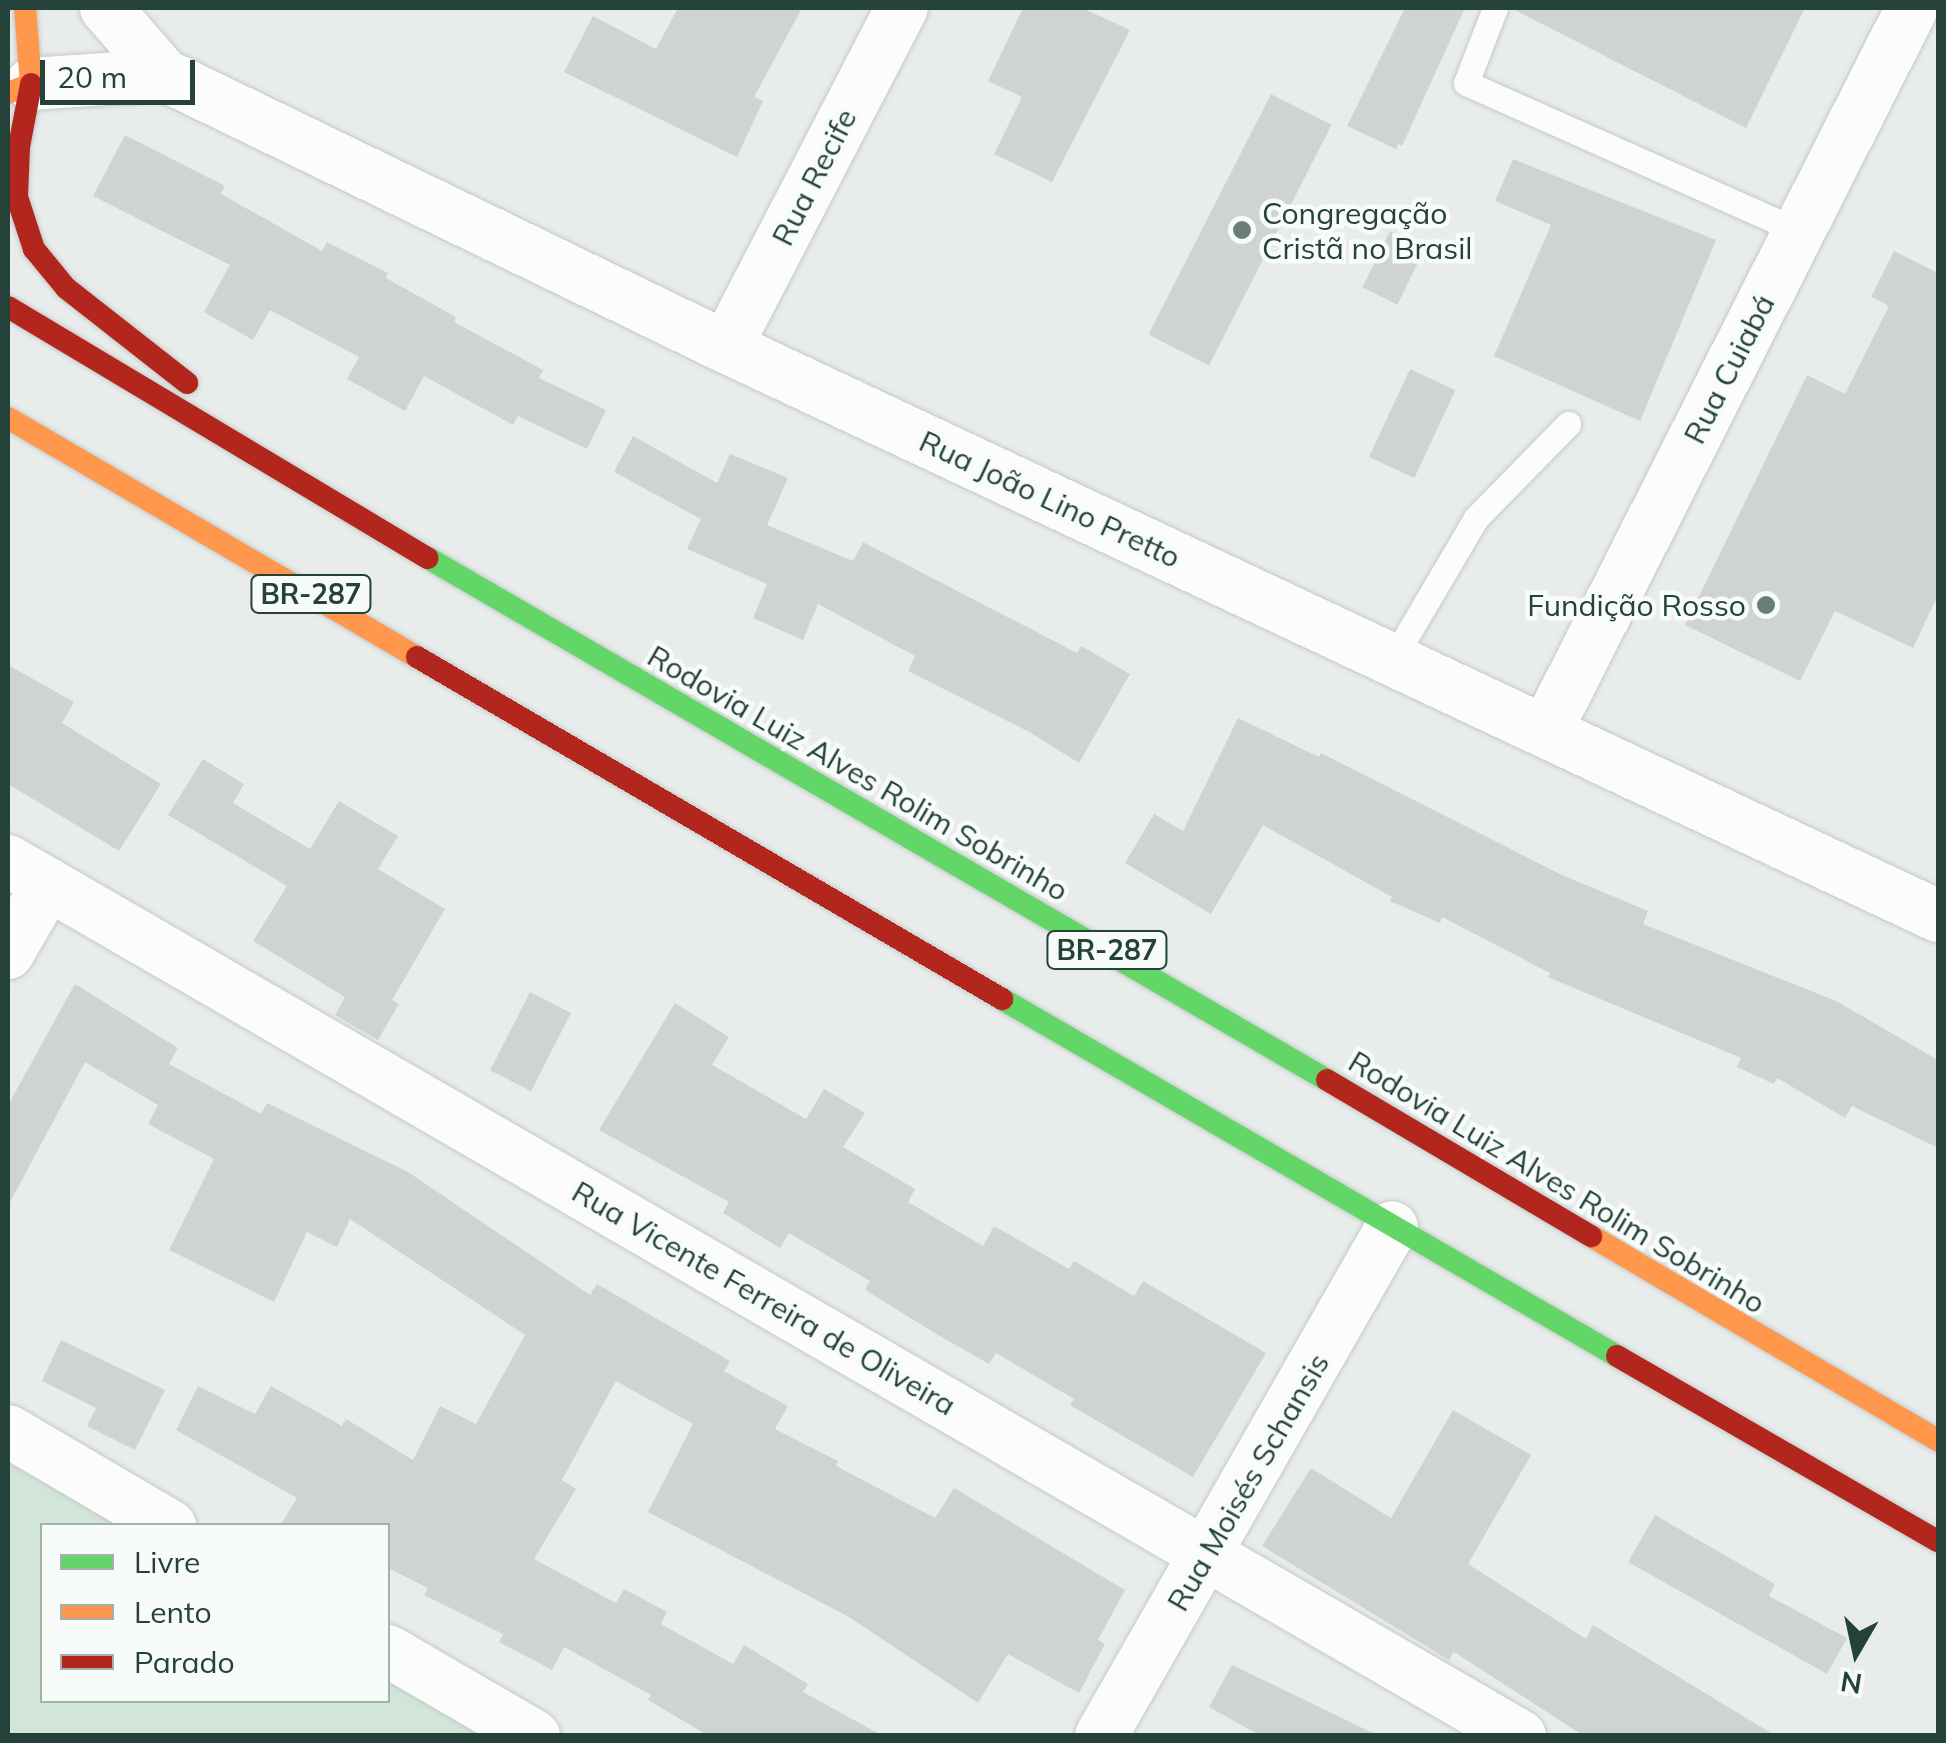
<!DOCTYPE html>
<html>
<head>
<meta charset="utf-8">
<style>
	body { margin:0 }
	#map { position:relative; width:1946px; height:1743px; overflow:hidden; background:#e8edeb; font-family:Mulish,sans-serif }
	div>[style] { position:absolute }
	.green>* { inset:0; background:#d1e6d8 }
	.building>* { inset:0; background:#cfd4d2; transform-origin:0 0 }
	.roads { filter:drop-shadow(0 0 2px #c5cac8) drop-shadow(0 0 2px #c5cac8) }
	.lane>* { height:25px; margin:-12.5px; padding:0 12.5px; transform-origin:12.5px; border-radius:12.5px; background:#fcfcfc }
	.street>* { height:52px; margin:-26px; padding:0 26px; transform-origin:26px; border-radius:26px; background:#fcfcfc }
	.fast>* { height:22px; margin:-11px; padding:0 11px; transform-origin:11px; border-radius:11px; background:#63d668 }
	.slow>* { height:22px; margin:-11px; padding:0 11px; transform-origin:11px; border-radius:11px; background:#ff974d }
	.jam>* { height:22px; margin:-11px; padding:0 11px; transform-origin:11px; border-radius:11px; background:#b3261e }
	.dots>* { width:28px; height:28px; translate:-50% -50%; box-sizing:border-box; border:5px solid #f7fbf9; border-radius:50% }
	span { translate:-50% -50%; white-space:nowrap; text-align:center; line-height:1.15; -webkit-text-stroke:9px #f7fbf9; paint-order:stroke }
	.shield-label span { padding:2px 8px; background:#f7fbf9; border:2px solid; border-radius:8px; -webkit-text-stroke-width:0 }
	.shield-label { font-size:28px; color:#24423a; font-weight:700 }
	.street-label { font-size:30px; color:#24423a }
	.poi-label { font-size:30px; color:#24423a }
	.left { translate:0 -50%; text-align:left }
	.right { translate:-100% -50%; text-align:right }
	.frame { position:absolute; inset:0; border:10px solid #24423a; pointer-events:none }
	.legend { position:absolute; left:40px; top:1523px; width:350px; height:180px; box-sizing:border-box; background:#f7fbf9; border:2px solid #a3b1ad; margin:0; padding:12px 18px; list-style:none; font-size:30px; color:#24423a }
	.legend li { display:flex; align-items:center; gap:20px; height:50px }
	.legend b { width:50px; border:2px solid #a3b1ad }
	.north { position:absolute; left:1806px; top:1603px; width:100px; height:100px; -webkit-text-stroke:8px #f7fbf9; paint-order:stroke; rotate:189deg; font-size:28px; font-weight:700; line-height:40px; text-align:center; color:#24423a }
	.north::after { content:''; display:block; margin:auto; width:35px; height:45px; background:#24423a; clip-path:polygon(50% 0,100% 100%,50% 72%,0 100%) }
	.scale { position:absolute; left:40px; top:60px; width:155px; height:45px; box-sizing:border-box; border:5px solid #24423a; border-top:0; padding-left:12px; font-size:30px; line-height:35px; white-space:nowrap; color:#24423a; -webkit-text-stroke:8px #f7fbf9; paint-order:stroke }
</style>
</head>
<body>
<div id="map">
	<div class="green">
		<div style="clip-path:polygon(8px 1458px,125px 1525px,42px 1526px,42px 1700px,388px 1700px,388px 1678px,487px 1735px,8px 1735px)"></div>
	</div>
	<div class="building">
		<div style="clip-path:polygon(678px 8px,802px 8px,754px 97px,763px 101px,737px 157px,564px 72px,593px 16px,656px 49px)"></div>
		<div style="clip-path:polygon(1023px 8px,1082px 8px,1130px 30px,1052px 182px,994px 154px,1022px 97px,988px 81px)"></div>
		<div style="clip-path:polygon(1405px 8px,1465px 8px,1402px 146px,1398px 144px,1396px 149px,1347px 126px)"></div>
		<div style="clip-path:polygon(1511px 8px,1805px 8px,1746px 128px)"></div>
		<div style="left:1271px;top:94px;width:68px;height:270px;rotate:27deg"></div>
		<div style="clip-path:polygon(125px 135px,225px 186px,221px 194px,322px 251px,327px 242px,388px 273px,386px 278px,456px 317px,454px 322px,543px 370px,539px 378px,606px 410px,587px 449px,518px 416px,513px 425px,424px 376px,405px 411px,347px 379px,359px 357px,270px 310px,253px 340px,204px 312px,230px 265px,93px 196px)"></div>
		<div style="clip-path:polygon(1513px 159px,1716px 240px,1640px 421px,1494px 356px,1551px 225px,1495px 201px)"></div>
		<div style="left:1390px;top:231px;width:39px;height:63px;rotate:26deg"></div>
		<div style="clip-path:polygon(1894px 251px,1938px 273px,1938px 595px,1913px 648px,1835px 611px,1800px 681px,1685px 625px,1807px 375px,1845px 394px,1889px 306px,1871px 297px)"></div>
		<div style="left:1410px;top:369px;width:50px;height:97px;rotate:25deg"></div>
		<div style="clip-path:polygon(633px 436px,717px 483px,730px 454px,788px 478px,767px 525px,853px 561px,863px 542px,1077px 653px,1081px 646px,1130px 674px,1079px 763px,1031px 733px,908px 671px,915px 656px,818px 604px,803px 640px,753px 618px,767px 584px,687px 549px,701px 519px,614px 472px)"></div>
		<div style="clip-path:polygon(8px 665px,74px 702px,62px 723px,161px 784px,119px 851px,8px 784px)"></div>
		<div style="clip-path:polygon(1238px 718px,1319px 757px,1321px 753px,1560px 874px,1648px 911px,1643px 924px,1836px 1001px,1938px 1060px,1938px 1148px,1852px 1106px,1845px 1118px,1777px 1078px,1774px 1084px,1737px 1067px,1741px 1058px,1548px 977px,1550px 973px,1442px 917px,1440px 923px,1390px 901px,1392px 897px,1263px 825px,1211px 914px,1125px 863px,1154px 814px,1183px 831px)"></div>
		<div style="clip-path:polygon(203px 759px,244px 784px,233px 803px,310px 849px,339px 801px,398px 836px,378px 869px,445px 909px,392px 1000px,399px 1004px,378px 1040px,335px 1015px,345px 997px,253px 941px,287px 886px,168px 815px)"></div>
		<div style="clip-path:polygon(75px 984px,178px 1048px,169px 1064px,261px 1114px,267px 1103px,408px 1172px,590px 1295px,597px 1284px,730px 1361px,724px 1371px,788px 1406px,775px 1429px,838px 1461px,836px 1466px,935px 1518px,954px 1488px,1125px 1590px,1098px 1640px,1105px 1644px,1079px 1693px,1008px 1654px,978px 1703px,849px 1617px,648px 1512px,693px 1424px,616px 1381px,562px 1480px,576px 1489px,534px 1559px,616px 1603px,624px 1589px,667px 1612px,661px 1624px,733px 1664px,744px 1645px,808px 1684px,803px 1692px,883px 1736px,709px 1736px,648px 1700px,651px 1695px,564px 1647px,552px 1670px,499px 1642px,503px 1634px,424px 1595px,428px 1588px,388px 1568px,388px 1526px,280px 1526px,297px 1498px,176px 1430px,198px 1386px,255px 1414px,271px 1386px,342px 1426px,346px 1419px,413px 1460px,440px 1406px,476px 1424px,525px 1335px,350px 1219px,337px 1247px,307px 1232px,274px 1302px,169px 1250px,214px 1159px,148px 1124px,158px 1105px,85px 1062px,8px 1206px,8px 1105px)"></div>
		<div style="left:530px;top:992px;width:46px;height:88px;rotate:27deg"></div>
		<div style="clip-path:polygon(675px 1003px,729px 1037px,712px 1065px,806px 1119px,824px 1089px,865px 1113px,843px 1147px,915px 1189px,908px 1202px,983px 1246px,994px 1226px,1069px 1269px,1074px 1261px,1134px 1296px,1143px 1281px,1266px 1353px,1193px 1477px,1070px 1405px,1074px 1399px,996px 1353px,989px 1364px,933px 1332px,865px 1290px,870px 1281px,789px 1233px,780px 1248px,723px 1213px,729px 1202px,599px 1130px)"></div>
		<div style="clip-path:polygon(61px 1340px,165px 1390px,135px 1450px,87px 1426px,96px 1408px,42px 1381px)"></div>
		<div style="clip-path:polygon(1453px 1410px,1531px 1455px,1468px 1564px,1586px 1639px,1593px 1625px,1776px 1736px,1584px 1736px,1454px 1652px,1449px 1660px,1262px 1546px,1311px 1468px,1391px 1518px)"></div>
		<div style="clip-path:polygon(1655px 1515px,1775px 1584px,1769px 1596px,1847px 1638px,1827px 1674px,1628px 1562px)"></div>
		<div style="clip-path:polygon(1232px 1665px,1379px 1736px,1261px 1736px,1209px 1707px)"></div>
	</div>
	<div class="roads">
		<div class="lane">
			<div style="left:1495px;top:8px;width:80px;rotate:111.1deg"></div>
			<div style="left:1466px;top:83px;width:364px;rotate:24deg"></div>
			<div style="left:1393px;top:659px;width:164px;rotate:-59.5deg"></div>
			<div style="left:1476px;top:518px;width:132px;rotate:-45.6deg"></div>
		</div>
		<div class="street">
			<div style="left:106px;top:8px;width:89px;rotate:49.1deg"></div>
			<div style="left:164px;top:75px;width:624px;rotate:25.83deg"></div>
			<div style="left:726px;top:347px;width:1339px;rotate:25.15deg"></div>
			<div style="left:31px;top:84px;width:133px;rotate:-3.9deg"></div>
			<div style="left:726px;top:347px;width:382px;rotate:-62.6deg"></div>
			<div style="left:1546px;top:731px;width:810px;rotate:-63.15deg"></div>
			<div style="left:8px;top:861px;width:1747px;rotate:30.06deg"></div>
			<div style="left:8px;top:953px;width:80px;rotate:-59.9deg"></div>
			<div style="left:8px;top:1431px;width:188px;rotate:30.4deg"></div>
			<div style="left:388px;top:1651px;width:169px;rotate:30.2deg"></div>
			<div style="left:1101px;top:1736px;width:586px;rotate:-60.24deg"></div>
		</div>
		<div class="fast">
			<div style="left:428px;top:558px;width:1040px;rotate:30.14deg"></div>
			<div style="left:1002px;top:999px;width:711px;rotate:30.13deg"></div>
		</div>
		<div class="slow">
			<div style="left:8px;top:93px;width:25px;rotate:-21deg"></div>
			<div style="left:31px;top:84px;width:76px;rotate:-94.5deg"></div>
			<div style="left:8px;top:418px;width:474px;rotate:30.3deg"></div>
			<div style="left:1591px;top:1236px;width:403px;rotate:30.5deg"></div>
		</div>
		<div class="jam">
			<div style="left:31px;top:84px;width:64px;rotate:100.8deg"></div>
			<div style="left:19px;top:147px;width:50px;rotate:92.3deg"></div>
			<div style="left:17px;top:197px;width:55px;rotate:71.9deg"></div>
			<div style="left:34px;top:249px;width:50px;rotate:50.6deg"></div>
			<div style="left:66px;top:288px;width:154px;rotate:38.1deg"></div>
			<div style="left:8px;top:307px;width:489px;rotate:30.9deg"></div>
			<div style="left:417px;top:657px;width:678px;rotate:30.31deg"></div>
			<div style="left:1327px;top:1080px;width:307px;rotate:30.6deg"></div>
			<div style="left:1617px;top:1356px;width:370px;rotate:30deg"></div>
		</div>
	</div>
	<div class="dots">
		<div style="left:1242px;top:230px;background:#697e78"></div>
		<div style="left:1766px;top:605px;background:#697e78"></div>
	</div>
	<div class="shield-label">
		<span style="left:311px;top:594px">BR-287</span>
		<span style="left:1107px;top:950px">BR-287</span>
	</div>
	<div class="street-label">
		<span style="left:814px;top:177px;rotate:-63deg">Rua Recife</span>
		<span style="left:1729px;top:369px;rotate:-63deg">Rua Cuiabá</span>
		<span style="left:1050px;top:499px;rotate:25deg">Rua João Lino Pretto</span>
		<span style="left:858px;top:773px;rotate:30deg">Rodovia Luiz Alves Rolim Sobrinho</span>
		<span style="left:1557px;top:1182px;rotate:31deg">Rodovia Luiz Alves Rolim Sobrinho</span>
		<span style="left:764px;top:1298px;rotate:30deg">Rua Vicente Ferreira de Oliveira</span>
		<span style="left:1248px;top:1482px;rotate:-60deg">Rua Moisés Schansis</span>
	</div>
	<div class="poi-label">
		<span class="left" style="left:1262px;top:230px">Congregação<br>Cristã no Brasil</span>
		<span class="right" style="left:1746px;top:605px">Fundição Rosso</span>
	</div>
	<div class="frame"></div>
	<ul class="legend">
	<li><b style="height:12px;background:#63d668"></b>Livre</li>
	<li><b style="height:12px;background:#ff974d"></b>Lento</li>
	<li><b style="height:12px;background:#b3261e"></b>Parado</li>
	</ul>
	<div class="north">N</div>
	<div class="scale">20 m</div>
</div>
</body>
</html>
